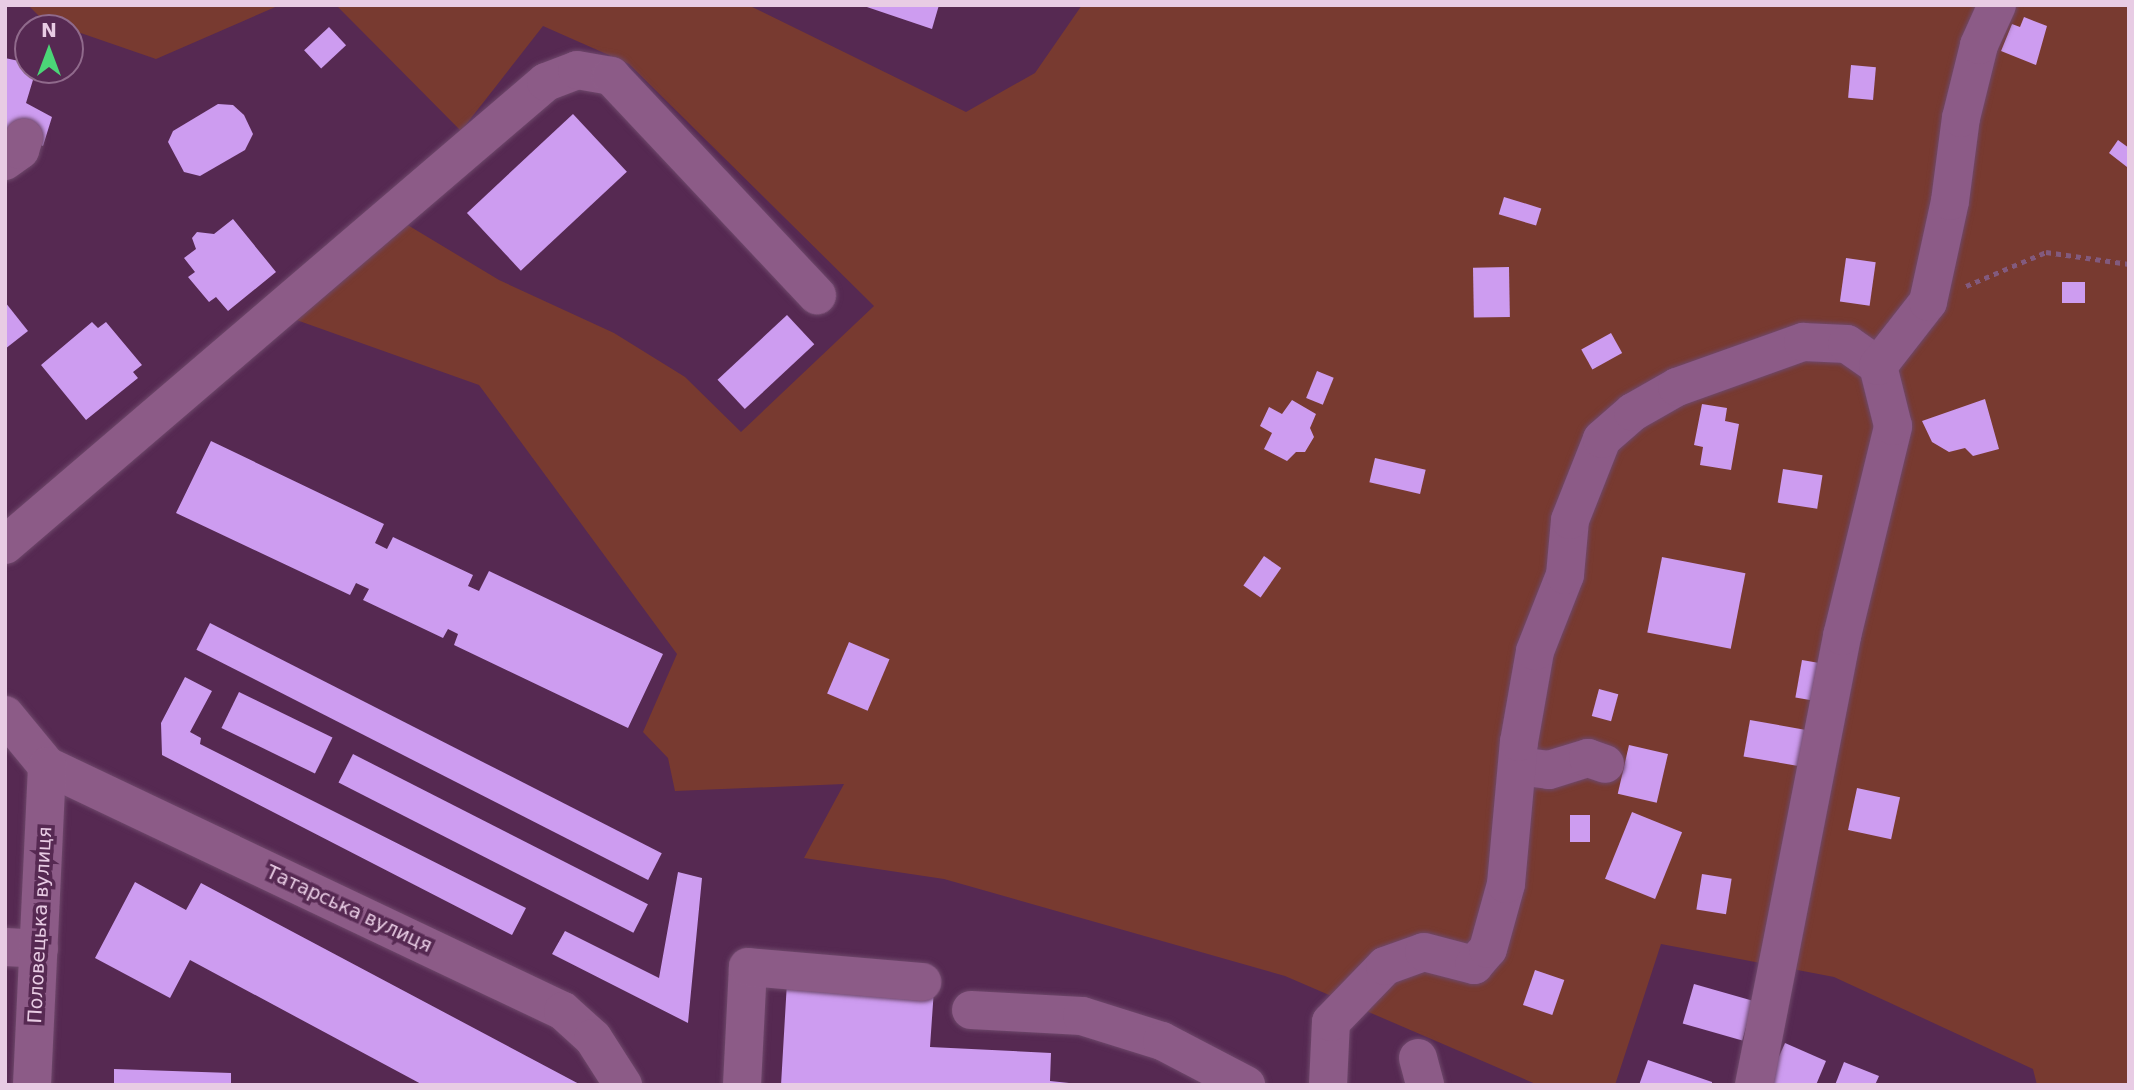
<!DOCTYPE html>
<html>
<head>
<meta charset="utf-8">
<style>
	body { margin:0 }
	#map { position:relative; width:2134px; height:1090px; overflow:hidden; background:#562952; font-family:"DejaVu Sans",sans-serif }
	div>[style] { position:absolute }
	.green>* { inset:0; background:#783a30 }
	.building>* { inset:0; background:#cd9cf0; transform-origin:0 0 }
	.path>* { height:4.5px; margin-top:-2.25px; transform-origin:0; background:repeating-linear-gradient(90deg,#825a7e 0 5px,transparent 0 10px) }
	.roads { filter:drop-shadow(0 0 2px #6e486b) drop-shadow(0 0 2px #6e486b) }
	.minor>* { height:38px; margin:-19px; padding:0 19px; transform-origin:19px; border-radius:19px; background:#8c5b87 }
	span { translate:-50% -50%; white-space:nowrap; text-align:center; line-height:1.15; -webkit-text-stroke:7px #562952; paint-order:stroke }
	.street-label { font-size:19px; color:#e8cce4 }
	.frame { position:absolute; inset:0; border:7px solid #e8cce4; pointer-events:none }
	.north { position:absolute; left:14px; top:14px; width:70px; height:70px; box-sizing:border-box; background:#562952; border:2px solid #906a8c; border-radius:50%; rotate:0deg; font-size:19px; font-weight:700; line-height:28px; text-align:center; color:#e8cce4 }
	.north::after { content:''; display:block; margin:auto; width:24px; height:32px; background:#4bd677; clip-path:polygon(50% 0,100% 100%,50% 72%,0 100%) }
</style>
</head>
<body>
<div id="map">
	<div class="green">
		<div style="clip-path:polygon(28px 5px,280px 5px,156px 59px,43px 20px)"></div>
		<div style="clip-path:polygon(336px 5px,748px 5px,966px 112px,1035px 73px,1082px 5px,2129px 5px,2129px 1085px,2037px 1085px,2033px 1069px,1834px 977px,1661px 944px,1615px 1085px,1538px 1085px,1285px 976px,944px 879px,804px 858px,844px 784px,675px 791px,668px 758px,643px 732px,677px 654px,479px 385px,288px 317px,401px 221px,499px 280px,614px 333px,685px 377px,741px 432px,874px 306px,629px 64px,543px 26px,461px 131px)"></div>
	</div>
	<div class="building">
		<div style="clip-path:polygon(861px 5px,939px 5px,932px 29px)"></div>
		<div style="clip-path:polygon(2024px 17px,2047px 26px,2036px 65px,2001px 51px,2012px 24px,2020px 27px)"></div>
		<div style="left:329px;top:27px;width:25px;height:34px;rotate:47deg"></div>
		<div style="clip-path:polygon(5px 58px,28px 63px,28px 70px,36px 70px,26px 103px,52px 117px,43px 146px,5px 129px)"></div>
		<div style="left:1851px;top:65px;width:25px;height:33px;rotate:5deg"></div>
		<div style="clip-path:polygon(218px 104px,233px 105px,244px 115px,253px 134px,245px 150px,200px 176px,184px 172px,168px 142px,173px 131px)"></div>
		<div style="left:573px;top:114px;width:79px;height:145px;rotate:47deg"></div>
		<div style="clip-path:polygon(2118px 140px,2129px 148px,2127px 167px,2109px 153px)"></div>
		<div style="left:1504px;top:197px;width:39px;height:18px;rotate:17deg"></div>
		<div style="clip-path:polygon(233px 219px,276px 272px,228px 311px,216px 297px,209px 302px,188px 277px,195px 272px,184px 258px,196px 249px,192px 238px,197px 232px,214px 234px)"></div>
		<div style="left:1846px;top:258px;width:30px;height:44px;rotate:8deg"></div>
		<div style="left:1509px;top:267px;width:50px;height:36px;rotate:89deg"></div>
		<div style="left:2062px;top:282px;width:23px;height:21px"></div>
		<div style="clip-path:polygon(5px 302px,28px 331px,5px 349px)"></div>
		<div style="left:787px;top:315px;width:40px;height:95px;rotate:47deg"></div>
		<div style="clip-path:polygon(92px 322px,98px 328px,106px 322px,142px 365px,133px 372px,138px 378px,86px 420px,41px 365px)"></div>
		<div style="left:1611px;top:333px;width:23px;height:34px;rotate:61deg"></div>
		<div style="left:1317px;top:371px;width:18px;height:29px;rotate:22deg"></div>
		<div style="clip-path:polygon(1985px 399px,1999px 449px,1973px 456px,1965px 448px,1949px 452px,1932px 442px,1922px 421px)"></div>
		<div style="clip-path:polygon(1292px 400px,1316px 414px,1310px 428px,1314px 437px,1305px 452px,1296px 452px,1287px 461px,1264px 449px,1272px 433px,1260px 426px,1269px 407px,1282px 414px)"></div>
		<div style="clip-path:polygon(1702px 404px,1727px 408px,1725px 421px,1739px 424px,1731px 470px,1700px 465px,1703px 447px,1694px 445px)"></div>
		<div style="clip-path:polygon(211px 441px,384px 524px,375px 543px,387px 549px,393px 537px,473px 575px,468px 586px,479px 591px,489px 571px,663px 654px,628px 728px,454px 645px,458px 634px,448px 629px,443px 638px,363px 600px,369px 589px,356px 583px,350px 595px,176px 513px)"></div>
		<div style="left:1375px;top:458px;width:52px;height:25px;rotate:13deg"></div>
		<div style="left:1783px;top:469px;width:40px;height:34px;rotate:9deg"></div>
		<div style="left:1264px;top:556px;width:21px;height:36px;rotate:35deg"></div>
		<div style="left:1662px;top:557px;width:85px;height:77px;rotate:11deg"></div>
		<div style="left:210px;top:623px;width:507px;height:30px;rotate:27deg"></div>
		<div style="left:849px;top:642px;width:44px;height:56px;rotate:23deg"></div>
		<div style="left:1802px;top:660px;width:22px;height:38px;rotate:10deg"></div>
		<div style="clip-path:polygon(185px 677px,212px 691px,190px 732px,201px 738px,200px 744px,526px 908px,512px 935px,162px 755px,161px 723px)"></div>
		<div style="left:1599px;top:689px;width:20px;height:28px;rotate:15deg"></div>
		<div style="left:239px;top:692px;width:104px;height:40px;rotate:26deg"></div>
		<div style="left:1750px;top:720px;width:57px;height:37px;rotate:10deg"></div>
		<div style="left:1629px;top:745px;width:40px;height:50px;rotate:13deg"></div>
		<div style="left:353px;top:754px;width:331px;height:32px;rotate:27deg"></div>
		<div style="left:1857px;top:788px;width:44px;height:43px;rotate:12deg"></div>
		<div style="left:1632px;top:812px;width:54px;height:72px;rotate:22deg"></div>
		<div style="left:1570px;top:815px;width:20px;height:27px"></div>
		<div style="clip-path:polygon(678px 872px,702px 878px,688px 1023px,552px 954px,565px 931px,659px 978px)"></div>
		<div style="left:1702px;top:874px;width:30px;height:36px;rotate:9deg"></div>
		<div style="clip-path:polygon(135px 882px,186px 910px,201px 883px,581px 1085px,423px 1085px,190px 960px,170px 998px,95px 958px)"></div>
		<div style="left:1535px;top:970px;width:31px;height:37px;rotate:19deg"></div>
		<div style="clip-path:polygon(787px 982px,934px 989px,930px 1047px,1051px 1053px,1050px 1081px,1088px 1085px,781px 1085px)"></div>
		<div style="left:1694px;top:984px;width:62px;height:41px;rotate:16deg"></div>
		<div style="clip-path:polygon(1785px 1043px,1826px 1061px,1816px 1085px,1767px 1083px)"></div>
		<div style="clip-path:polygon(1648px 1060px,1712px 1082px,1712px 1085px,1639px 1085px)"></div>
		<div style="clip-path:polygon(1844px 1062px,1879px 1076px,1875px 1085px,1835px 1085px)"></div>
		<div style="clip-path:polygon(114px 1069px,231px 1073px,231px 1085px,114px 1085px)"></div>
	</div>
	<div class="path">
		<div style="left:1966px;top:286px;width:87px;rotate:-23deg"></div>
		<div style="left:2046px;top:252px;width:84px;rotate:8.2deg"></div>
	</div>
	<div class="roads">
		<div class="minor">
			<div style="left:5px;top:161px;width:19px;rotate:-36deg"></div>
			<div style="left:20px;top:150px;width:13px;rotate:-72deg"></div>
			<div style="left:5px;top:545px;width:712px;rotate:-40.56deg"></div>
			<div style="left:546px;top:82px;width:33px;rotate:-21deg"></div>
			<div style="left:577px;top:70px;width:35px;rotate:10deg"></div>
			<div style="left:611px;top:76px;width:301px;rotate:46.8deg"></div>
			<div style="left:5px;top:715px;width:66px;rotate:50.5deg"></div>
			<div style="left:47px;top:766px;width:571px;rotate:25.4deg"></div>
			<div style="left:563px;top:1011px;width:40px;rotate:42deg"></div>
			<div style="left:593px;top:1038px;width:56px;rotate:57.4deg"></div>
			<div style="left:1517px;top:766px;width:32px;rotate:7deg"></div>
			<div style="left:1549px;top:770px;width:41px;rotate:-17.1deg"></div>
			<div style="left:1588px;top:758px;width:18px;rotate:19deg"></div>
			<div style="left:5px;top:947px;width:34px;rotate:3deg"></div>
			<div style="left:971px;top:1010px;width:111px;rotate:3.1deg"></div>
			<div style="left:1082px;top:1016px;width:84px;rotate:17.4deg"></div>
			<div style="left:1162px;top:1041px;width:95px;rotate:27.6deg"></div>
			<div style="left:1418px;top:1058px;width:28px;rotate:75deg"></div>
			<div style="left:32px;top:1085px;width:319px;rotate:-87.3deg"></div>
			<div style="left:742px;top:1085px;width:118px;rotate:-87.1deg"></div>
			<div style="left:748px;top:967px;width:175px;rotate:4.9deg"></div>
			<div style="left:1328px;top:1085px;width:63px;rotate:-87.3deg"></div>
			<div style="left:1331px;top:1022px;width:78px;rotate:-46deg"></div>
			<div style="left:1385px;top:966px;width:41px;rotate:-19.7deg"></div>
			<div style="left:1424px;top:952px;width:52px;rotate:14.6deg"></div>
			<div style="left:1474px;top:965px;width:21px;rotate:-49deg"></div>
			<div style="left:1488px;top:949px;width:67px;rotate:-74.5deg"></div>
			<div style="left:1506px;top:884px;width:143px;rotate:-84.8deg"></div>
			<div style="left:1519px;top:742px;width:92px;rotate:-80deg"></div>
			<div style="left:1535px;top:651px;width:82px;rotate:-68.5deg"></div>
			<div style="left:1565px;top:575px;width:55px;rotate:-84.8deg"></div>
			<div style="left:1570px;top:520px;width:87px;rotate:-68.4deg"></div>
			<div style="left:1602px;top:439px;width:41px;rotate:-41.1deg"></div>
			<div style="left:1633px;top:412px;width:51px;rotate:-29.6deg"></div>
			<div style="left:1677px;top:387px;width:134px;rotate:-19.7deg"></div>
			<div style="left:1803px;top:342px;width:44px;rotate:2.6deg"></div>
			<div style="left:1847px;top:344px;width:38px;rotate:35deg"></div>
			<div style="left:1754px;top:1085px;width:458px;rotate:-78.9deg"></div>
			<div style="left:1842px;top:636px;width:216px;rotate:-76.3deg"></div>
			<div style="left:1893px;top:426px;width:62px;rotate:-104deg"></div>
			<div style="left:1878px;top:366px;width:81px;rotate:-52deg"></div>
			<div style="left:1928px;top:302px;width:103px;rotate:-77.7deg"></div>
			<div style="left:1950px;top:201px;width:84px;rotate:-82.5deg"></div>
			<div style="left:1961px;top:118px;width:75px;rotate:-76.1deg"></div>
			<div style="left:1979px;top:45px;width:44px;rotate:-65.8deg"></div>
		</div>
	</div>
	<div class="street-label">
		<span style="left:349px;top:909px;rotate:25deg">Татарська вулиця</span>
		<span style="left:40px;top:925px;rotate:-87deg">Половецька вулиця</span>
	</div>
	<div class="frame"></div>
	<div class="north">N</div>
</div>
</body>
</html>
